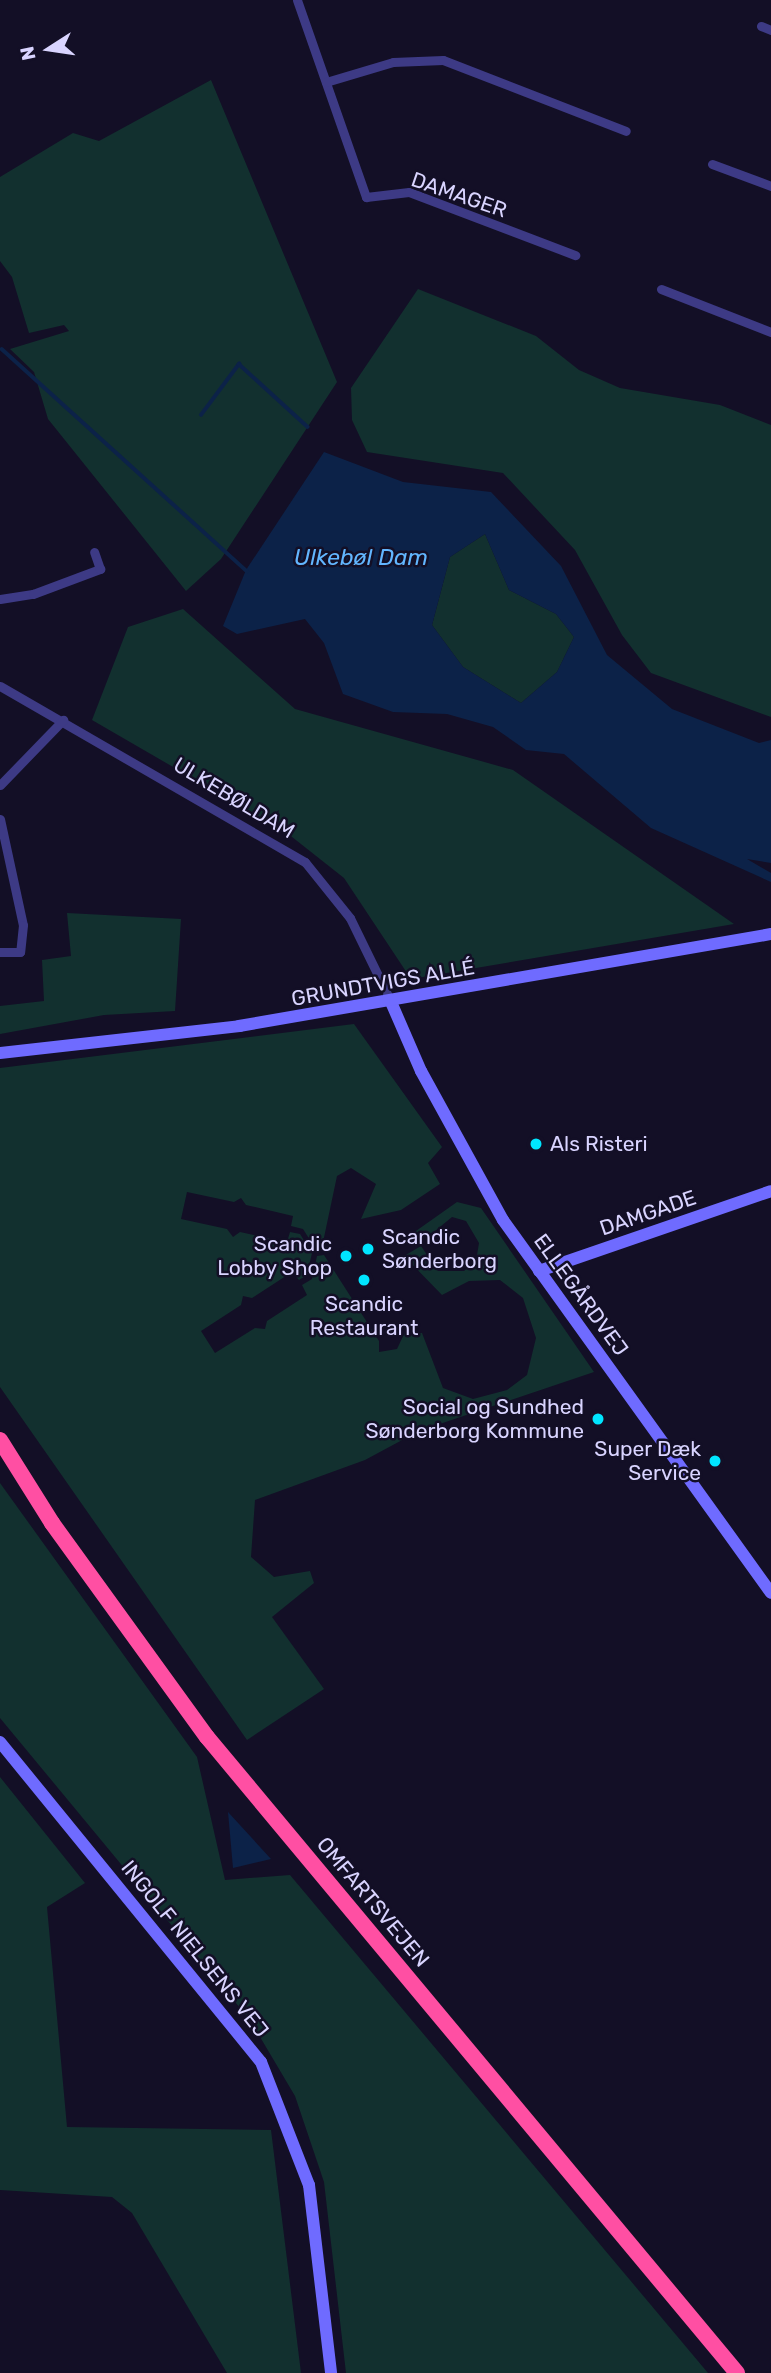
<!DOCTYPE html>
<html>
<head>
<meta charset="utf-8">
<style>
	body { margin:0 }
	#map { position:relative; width:771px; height:2373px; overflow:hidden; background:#130f26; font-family:Rubik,sans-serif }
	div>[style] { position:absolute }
	.green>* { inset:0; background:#12302f }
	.water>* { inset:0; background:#0c2248 }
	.stream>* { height:3.5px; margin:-1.75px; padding:0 1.75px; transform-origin:1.75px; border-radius:1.75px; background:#0c2248 }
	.street>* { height:9px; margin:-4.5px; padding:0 4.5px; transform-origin:4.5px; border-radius:4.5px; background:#3d3a85 }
	.secondary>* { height:12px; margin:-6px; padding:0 6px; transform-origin:6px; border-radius:6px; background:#6f6bff }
	.highway>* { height:16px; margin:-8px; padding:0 8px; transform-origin:8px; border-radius:8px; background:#ff4fa3 }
	.dots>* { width:19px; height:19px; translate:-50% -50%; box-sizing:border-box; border:4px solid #130f26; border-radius:50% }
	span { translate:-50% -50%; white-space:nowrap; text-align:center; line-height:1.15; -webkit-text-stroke:5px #130f26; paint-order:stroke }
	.street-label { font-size:21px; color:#d9d4ff }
	.poi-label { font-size:21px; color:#d9d4ff }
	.left { translate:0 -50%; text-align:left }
	.right { translate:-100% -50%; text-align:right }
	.water-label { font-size:23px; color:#62b6ff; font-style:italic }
	.north { position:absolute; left:14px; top:14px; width:70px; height:70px; -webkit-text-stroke:5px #130f26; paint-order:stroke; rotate:258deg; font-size:19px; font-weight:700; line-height:28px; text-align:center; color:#d9d4ff }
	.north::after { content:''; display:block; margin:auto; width:24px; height:32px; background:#d9d4ff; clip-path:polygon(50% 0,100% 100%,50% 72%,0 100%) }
</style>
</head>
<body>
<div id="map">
	<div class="green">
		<div style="clip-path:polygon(211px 80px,337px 382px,221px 559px,186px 591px,48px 419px,34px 372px,10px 349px,69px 331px,64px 325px,29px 333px,12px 277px,0 261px,0 177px,73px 133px,99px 141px)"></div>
		<div style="clip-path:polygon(418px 289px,536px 336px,579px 370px,620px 388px,720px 405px,771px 425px,771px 717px,651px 673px,622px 635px,575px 550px,503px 473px,367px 452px,352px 420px,351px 388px)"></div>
		<div style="clip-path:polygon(485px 534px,509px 590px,556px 614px,574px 637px,557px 672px,521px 703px,463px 667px,432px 625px,450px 557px)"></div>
		<div style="clip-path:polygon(183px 609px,295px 709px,513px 770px,734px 924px,411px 979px,344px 878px,287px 833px,92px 720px,128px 627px)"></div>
		<div style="clip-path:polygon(67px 913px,181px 919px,175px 1011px,104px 1015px,0 1034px,0 1006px,44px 1001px,42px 960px,71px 956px)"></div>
		<div style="clip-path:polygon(354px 1024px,442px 1147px,428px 1163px,440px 1184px,401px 1210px,361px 1219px,376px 1184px,351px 1168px,337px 1176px,322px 1247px,315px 1248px,303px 1229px,291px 1226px,293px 1216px,246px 1205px,241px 1198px,234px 1202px,187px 1192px,181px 1219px,227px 1229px,233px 1237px,240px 1232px,287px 1242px,290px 1232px,300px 1234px,312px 1253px,307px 1275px,299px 1280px,292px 1272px,252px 1298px,243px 1296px,241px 1305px,201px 1331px,215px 1353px,255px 1328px,265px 1329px,267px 1321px,307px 1295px,302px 1285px,312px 1279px,317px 1256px,324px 1255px,379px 1341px,379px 1352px,397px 1349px,405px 1332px,422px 1333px,443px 1388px,473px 1399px,507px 1390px,527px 1375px,536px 1338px,523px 1298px,500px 1280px,469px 1281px,442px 1295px,404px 1256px,421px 1246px,438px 1271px,464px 1271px,476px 1261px,479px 1243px,466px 1221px,452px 1217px,429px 1236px,406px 1238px,457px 1202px,481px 1208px,594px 1372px,419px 1431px,365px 1460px,255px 1500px,251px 1557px,274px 1577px,310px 1571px,314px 1583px,272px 1617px,324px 1689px,247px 1740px,0 1387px,0 1068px)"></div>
		<div style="clip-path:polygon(0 1483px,197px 1757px,225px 1880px,290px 1875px,708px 2373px,346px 2373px,324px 2182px,295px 2096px,250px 2020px,0 1718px)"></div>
		<div style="clip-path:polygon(0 1777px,85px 1883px,47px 1907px,67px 2127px,271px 2130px,301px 2373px,227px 2373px,132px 2213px,112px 2197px,0 2190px)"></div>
	</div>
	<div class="water">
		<div style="clip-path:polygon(evenodd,324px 452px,403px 482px,491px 492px,561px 566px,607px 655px,672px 709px,759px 743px,771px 740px,771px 863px,747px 859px,771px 873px,771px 882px,651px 828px,564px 754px,526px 750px,493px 727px,447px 714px,393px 712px,343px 694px,324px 643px,305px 619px,237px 634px,223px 626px,246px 570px,324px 452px,485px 534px,509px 590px,556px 614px,574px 637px,557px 672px,521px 703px,463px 667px,432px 625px,450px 557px,485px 534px)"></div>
		<div style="clip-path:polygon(228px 1812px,271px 1859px,233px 1868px)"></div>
	</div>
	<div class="stream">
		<div style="left:2px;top:349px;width:331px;rotate:42.2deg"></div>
		<div style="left:201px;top:415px;width:64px;rotate:-53.3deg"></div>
		<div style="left:239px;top:364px;width:93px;rotate:42.4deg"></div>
	</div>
	<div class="street">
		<div style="left:297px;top:0;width:209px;rotate:70.7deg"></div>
		<div style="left:366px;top:197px;width:43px;rotate:-6.6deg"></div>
		<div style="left:409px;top:192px;width:178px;rotate:20.8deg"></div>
		<div style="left:761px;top:26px;width:11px;rotate:22deg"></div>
		<div style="left:326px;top:82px;width:70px;rotate:-16.6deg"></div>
		<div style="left:393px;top:62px;width:50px;rotate:-2.3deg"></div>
		<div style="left:443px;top:60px;width:196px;rotate:21.2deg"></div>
		<div style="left:712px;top:164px;width:63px;rotate:20.4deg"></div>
		<div style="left:661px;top:289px;width:118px;rotate:21.4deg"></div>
		<div style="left:0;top:599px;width:33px;rotate:-9deg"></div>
		<div style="left:33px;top:594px;width:72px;rotate:-20.5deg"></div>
		<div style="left:100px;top:569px;width:18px;rotate:-109deg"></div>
		<div style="left:0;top:686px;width:352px;rotate:30deg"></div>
		<div style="left:305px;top:862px;width:72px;rotate:51.2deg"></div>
		<div style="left:350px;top:918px;width:93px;rotate:64deg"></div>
		<div style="left:0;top:785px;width:91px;rotate:-45.9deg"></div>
		<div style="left:0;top:819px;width:108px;rotate:77.8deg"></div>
		<div style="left:23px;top:925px;width:27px;rotate:96deg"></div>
		<div style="left:20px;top:952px;width:20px;rotate:180deg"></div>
	</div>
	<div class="secondary">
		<div style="left:391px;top:1002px;width:75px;rotate:66.5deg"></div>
		<div style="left:421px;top:1071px;width:170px;rotate:61.2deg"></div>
		<div style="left:503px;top:1220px;width:459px;rotate:54.3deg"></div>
		<div style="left:0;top:1053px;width:241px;rotate:-6.4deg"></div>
		<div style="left:239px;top:1026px;width:540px;rotate:-9.81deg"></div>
		<div style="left:539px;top:1271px;width:245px;rotate:-19deg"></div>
		<div style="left:0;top:1742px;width:413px;rotate:50.8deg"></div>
		<div style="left:261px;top:2062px;width:132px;rotate:68.7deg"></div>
		<div style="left:309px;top:2185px;width:189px;rotate:83.3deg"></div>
	</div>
	<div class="highway">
		<div style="left:0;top:1440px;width:98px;rotate:57.9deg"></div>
		<div style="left:52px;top:1523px;width:264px;rotate:54.1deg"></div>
		<div style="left:207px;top:1737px;width:828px;rotate:50.19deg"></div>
	</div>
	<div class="dots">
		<div style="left:536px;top:1144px;background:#00e5ff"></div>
		<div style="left:368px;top:1249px;background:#00e5ff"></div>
		<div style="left:346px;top:1256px;background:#00e5ff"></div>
		<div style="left:364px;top:1280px;background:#00e5ff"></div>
		<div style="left:598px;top:1419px;background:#00e5ff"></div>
		<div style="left:715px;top:1461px;background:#00e5ff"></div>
	</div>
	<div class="street-label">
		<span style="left:459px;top:195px;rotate:19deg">DAMAGER</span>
		<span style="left:234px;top:798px;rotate:31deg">ULKEBØLDAM</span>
		<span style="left:383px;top:983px;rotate:-10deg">GRUNDTVIGS ALLÉ</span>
		<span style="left:648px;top:1213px;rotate:-19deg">DAMGADE</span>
		<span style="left:581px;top:1295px;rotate:54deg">ELLEGÅRDVEJ</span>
		<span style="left:373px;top:1902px;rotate:50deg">OMFARTSVEJEN</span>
		<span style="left:195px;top:1949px;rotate:51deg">INGOLF NIELSENS VEJ</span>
	</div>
	<div class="poi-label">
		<span class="left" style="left:550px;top:1144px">Als Risteri</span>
		<span class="left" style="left:382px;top:1249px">Scandic<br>Sønderborg</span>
		<span class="right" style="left:332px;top:1256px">Scandic<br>Lobby Shop</span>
		<span style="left:364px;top:1316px">Scandic<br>Restaurant</span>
		<span class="right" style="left:584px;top:1419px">Social og Sundhed<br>Sønderborg Kommune</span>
		<span class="right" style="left:701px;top:1461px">Super Dæk<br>Service</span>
	</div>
	<div class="water-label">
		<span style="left:361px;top:557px">Ulkebøl Dam</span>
	</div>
	<div class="north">N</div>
</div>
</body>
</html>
